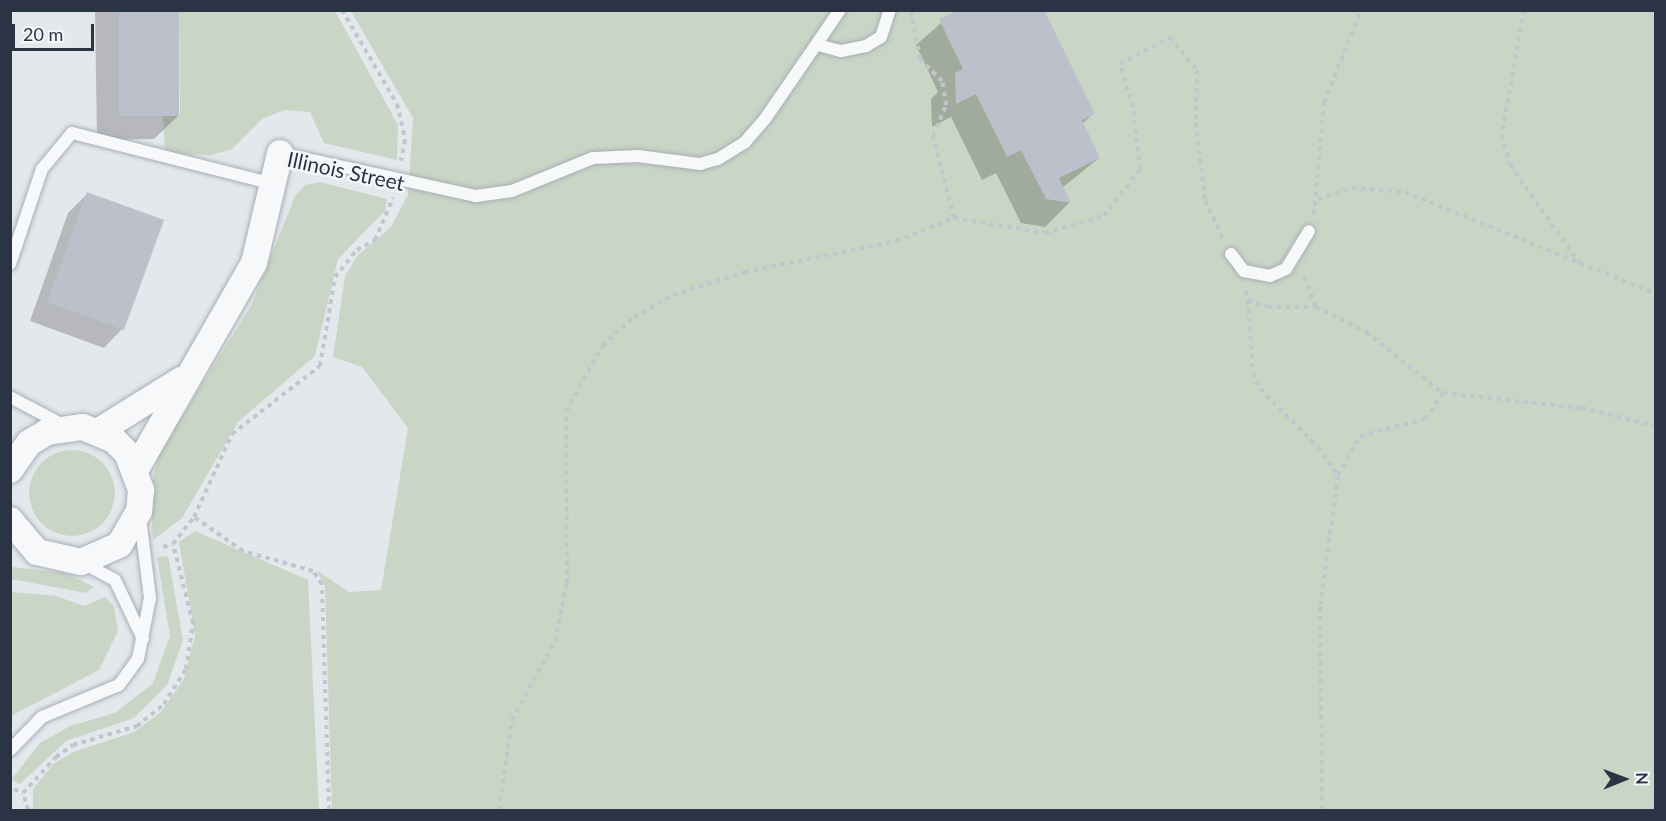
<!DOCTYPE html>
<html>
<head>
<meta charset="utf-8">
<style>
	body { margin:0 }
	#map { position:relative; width:1666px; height:821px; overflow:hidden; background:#e4e7ec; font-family:Lato,sans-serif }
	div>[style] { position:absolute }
	.green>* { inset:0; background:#c9d6c5 }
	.round { border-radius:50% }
	.shadow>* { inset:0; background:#0003 }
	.building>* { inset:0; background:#bbc0ca; transform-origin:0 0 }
	.path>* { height:4px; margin-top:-2px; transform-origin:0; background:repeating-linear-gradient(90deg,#c2c5cb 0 4.5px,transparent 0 9px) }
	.roads { filter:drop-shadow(0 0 2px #a9aeb7) drop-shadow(0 0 2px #a9aeb7) }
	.service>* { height:12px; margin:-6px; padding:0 6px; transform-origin:6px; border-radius:6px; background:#f7f8fa }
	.minor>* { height:26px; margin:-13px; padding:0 13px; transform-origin:13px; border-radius:13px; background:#f7f8fa }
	span { translate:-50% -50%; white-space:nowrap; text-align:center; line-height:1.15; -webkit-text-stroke:5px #f4f6f9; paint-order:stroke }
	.street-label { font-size:21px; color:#2b3445 }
	.frame { position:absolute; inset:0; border:12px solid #2b3445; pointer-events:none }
	.north { position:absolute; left:1594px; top:749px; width:60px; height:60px; -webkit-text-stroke:4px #f4f6f9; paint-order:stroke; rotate:89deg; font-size:16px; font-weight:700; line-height:24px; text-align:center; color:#2b3445 }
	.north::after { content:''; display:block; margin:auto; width:21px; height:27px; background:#2b3445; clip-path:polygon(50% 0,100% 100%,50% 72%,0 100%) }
	.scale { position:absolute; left:12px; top:24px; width:82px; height:27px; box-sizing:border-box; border:3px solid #2b3445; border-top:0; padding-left:8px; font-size:18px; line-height:21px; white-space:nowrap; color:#2b3445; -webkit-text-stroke:4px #f4f6f9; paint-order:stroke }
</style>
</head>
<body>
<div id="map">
	<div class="green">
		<div style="clip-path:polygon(179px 11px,335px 11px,398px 125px,397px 160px,324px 143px,310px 112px,285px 110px,262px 119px,232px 149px,211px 155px,165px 154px,163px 116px,180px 115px)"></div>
		<div style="clip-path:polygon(351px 11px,1655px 11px,1655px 810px,332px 810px,325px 586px,316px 570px,349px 592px,381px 590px,408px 428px,362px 367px,333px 357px,345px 276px,358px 255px,391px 227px,408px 195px,413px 118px)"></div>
		<div style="clip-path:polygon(320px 182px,387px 199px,385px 211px,338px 259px,315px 356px,238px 422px,182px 518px,153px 540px,150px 492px,159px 453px,251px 306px,295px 196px,305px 185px)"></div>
		<div class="round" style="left:29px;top:450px;width:86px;height:86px"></div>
		<div style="clip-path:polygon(195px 531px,308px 580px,319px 810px,33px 810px,33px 789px,53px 764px,73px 752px,134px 732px,161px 712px,184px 679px,195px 635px,179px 542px)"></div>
		<div style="clip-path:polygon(168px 556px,183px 640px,167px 685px,134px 718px,66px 741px,20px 784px,11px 780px,40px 743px,70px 726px,115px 713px,153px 683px,170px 636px,157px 557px)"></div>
		<div style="clip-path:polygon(11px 567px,66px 573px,94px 587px,86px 593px,11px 579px)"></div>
		<div style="clip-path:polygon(11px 592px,56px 596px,84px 606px,105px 597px,114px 607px,118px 631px,99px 670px,11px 716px)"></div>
	</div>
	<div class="shadow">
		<div style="clip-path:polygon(95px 10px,177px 10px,179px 115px,154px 139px,97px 140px)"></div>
		<div style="clip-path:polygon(956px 10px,1042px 10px,1093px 114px,1082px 124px,1099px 158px,1062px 188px,1069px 203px,1045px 227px,1021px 223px,996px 173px,982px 180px,951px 117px,932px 127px,931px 99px,938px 92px,916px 45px)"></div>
		<div style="clip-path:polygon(87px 194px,123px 328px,104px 348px,30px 321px,68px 213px)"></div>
	</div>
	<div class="building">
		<div style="left:119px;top:10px;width:60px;height:106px"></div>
		<div style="clip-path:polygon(958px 10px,1044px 10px,1095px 114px,1082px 120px,1100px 158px,1059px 178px,1071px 203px,1046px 199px,1021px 150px,1007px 157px,976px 94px,956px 104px,955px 73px,963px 69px,939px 19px)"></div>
		<div style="left:87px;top:192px;width:82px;height:117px;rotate:20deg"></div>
	</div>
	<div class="path">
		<div style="left:342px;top:10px;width:109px;rotate:59.7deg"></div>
		<div style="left:397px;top:104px;width:37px;rotate:77deg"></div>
		<div style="left:405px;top:140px;width:21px;rotate:101deg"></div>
		<div style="left:1524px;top:10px;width:127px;rotate:100deg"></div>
		<div style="left:1502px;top:135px;width:31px;rotate:75deg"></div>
		<div style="left:1510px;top:165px;width:121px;rotate:54.7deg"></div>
		<div style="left:1318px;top:199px;width:36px;rotate:-18deg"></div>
		<div style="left:1352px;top:188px;width:53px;rotate:4.3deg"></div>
		<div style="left:1405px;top:192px;width:271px;rotate:22.1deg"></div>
		<div style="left:1314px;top:214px;width:112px;rotate:-84.9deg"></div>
		<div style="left:1324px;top:102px;width:99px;rotate:-68.1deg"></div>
		<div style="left:954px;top:218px;width:92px;rotate:9.4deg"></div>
		<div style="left:1045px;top:233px;width:61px;rotate:-16.1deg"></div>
		<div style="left:1104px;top:216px;width:59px;rotate:-52.5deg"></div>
		<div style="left:1140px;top:169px;width:62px;rotate:-96.4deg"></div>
		<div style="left:1133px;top:107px;width:45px;rotate:-106.8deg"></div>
		<div style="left:1120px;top:64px;width:57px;rotate:-28.4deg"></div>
		<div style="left:1170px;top:37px;width:43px;rotate:50.7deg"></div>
		<div style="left:1197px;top:70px;width:53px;rotate:91.1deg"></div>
		<div style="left:1196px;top:123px;width:79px;rotate:83.4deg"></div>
		<div style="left:1205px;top:201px;width:41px;rotate:64.1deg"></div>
		<div style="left:1304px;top:277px;width:32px;rotate:68deg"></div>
		<div style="left:1246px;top:291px;width:9px;rotate:77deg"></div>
		<div style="left:1248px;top:300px;width:21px;rotate:19deg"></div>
		<div style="left:1268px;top:307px;width:48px"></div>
		<div style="left:1316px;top:307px;width:56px;rotate:26.6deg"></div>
		<div style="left:1366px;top:332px;width:98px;rotate:38.4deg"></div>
		<div style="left:1443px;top:393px;width:140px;rotate:6.2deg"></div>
		<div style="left:1582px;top:408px;width:76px;rotate:13.7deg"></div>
		<div style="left:1248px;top:300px;width:73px;rotate:86.1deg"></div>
		<div style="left:1253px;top:373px;width:17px;rotate:66deg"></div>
		<div style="left:1260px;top:389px;width:82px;rotate:45deg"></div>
		<div style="left:1318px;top:447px;width:35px;rotate:55deg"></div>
		<div style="left:1338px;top:476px;width:132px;rotate:97.8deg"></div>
		<div style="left:1320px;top:607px;width:203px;rotate:89.4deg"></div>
		<div style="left:1338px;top:475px;width:45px;rotate:-60.6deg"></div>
		<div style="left:1360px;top:436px;width:67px;rotate:-14.7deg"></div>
		<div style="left:1425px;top:419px;width:32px;rotate:-55deg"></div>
		<div style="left:163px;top:547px;width:10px;rotate:-17deg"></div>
		<div style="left:173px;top:544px;width:34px;rotate:-52deg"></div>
		<div style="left:14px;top:789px;width:10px;rotate:24deg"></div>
		<div style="left:28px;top:810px;width:18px;rotate:-106deg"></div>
		<div style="left:23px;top:793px;width:49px;rotate:-47.5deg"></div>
		<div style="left:56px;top:757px;width:21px;rotate:-35deg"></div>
		<div style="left:73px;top:745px;width:67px;rotate:-16.5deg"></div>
		<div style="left:137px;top:726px;width:35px;rotate:-39deg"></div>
		<div style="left:164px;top:704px;width:41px;rotate:-57.8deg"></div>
		<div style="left:186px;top:669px;width:47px;rotate:-81.3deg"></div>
		<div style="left:193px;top:623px;width:81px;rotate:-104.2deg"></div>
		<div style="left:329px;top:810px;width:226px;rotate:-91.8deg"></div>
		<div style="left:322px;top:584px;width:16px;rotate:-125deg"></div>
		<div style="left:313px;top:571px;width:73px;rotate:-164.1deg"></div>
		<div style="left:243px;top:551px;width:60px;rotate:-145.2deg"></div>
		<div style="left:194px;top:517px;width:91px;rotate:-65.4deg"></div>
		<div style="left:232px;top:434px;width:111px;rotate:-37.7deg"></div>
		<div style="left:320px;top:366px;width:90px;rotate:-80.4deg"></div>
		<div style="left:335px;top:277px;width:35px;rotate:-51deg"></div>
		<div style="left:357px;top:250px;width:21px;rotate:-29deg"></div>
		<div style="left:375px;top:240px;width:46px;rotate:-66.8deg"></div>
		<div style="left:499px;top:810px;width:91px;rotate:-81.8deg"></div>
		<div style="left:512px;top:720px;width:90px;rotate:-61.4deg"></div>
		<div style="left:555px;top:641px;width:59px;rotate:-78.3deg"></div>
		<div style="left:567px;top:583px;width:172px;rotate:-90.3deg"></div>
		<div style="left:566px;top:411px;width:74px;rotate:-61deg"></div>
		<div style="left:602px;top:346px;width:43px;rotate:-42.2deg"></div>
		<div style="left:634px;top:317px;width:45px;rotate:-29.4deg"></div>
		<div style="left:673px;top:295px;width:76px;rotate:-17.7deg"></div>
		<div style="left:745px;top:272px;width:154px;rotate:-11.6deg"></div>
		<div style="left:896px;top:241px;width:62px;rotate:-21.6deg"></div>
		<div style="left:954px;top:218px;width:85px;rotate:-104.4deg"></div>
		<div style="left:933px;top:136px;width:34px;rotate:-67deg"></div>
		<div style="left:946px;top:105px;width:24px;rotate:-99deg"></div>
		<div style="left:942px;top:81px;width:31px;rotate:-135deg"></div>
		<div style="left:920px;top:59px;width:49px;rotate:-100.6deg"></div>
	</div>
	<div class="roads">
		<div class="service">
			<div style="left:818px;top:45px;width:24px;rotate:15deg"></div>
			<div style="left:841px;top:51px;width:25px;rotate:-11deg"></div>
			<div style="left:866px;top:46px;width:17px;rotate:-31deg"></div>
			<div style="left:881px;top:37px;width:28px;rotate:-72deg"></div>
			<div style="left:280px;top:153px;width:201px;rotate:12.4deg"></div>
			<div style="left:476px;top:196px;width:36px;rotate:-8deg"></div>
			<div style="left:512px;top:191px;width:87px;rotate:-22.2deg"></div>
			<div style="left:593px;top:158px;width:45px;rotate:-2.5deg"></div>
			<div style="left:638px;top:156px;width:63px;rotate:7.4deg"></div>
			<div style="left:700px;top:164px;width:19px;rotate:-16deg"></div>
			<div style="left:718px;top:159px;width:32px;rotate:-32deg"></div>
			<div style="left:745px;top:142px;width:30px;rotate:-49deg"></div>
			<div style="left:765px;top:119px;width:132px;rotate:-55.5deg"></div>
			<div style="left:1231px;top:254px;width:21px;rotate:53deg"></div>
			<div style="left:1244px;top:271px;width:26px;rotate:11deg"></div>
			<div style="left:1270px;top:276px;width:17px;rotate:-24deg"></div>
			<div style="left:1286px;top:269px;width:44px;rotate:-58.8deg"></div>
			<div style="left:10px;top:264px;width:100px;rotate:-71.4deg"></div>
			<div style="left:42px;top:169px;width:47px;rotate:-50.2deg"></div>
			<div style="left:72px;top:133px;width:207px;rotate:14.2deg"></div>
			<div style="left:10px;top:397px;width:60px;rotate:27.8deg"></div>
			<div style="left:83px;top:563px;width:36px;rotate:28deg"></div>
			<div style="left:115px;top:580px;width:65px;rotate:64.6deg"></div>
			<div style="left:10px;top:750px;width:46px;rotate:-45.9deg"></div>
			<div style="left:42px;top:717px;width:83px;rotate:-22.6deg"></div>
			<div style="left:119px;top:685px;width:32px;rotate:-54deg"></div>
			<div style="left:138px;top:659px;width:62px;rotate:-78.9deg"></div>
			<div style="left:150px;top:598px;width:81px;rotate:-97.1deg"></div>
		</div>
		<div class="minor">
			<div style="left:99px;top:431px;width:97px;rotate:-31.9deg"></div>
			<div style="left:136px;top:469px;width:237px;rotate:-60.2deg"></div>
			<div style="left:254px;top:263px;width:113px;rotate:-76.7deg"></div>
			<div style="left:10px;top:470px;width:33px;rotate:-55deg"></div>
			<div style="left:29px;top:443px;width:21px;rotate:-31deg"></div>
			<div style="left:47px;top:432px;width:36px;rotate:-8deg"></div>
			<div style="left:83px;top:427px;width:34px;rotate:23deg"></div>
			<div style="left:114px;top:440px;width:18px;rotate:45deg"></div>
			<div style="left:127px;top:453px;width:40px;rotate:69deg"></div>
			<div style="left:141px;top:490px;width:21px;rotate:95deg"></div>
			<div style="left:139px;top:511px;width:39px;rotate:120deg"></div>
			<div style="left:119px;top:545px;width:42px;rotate:155.9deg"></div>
			<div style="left:81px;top:562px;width:45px;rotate:-167.2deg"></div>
			<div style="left:37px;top:552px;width:42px;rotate:-130.2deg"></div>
		</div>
	</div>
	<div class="street-label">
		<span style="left:346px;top:171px;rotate:12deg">Illinois Street</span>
	</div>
	<div class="frame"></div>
	<div class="north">N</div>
	<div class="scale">20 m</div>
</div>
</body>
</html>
